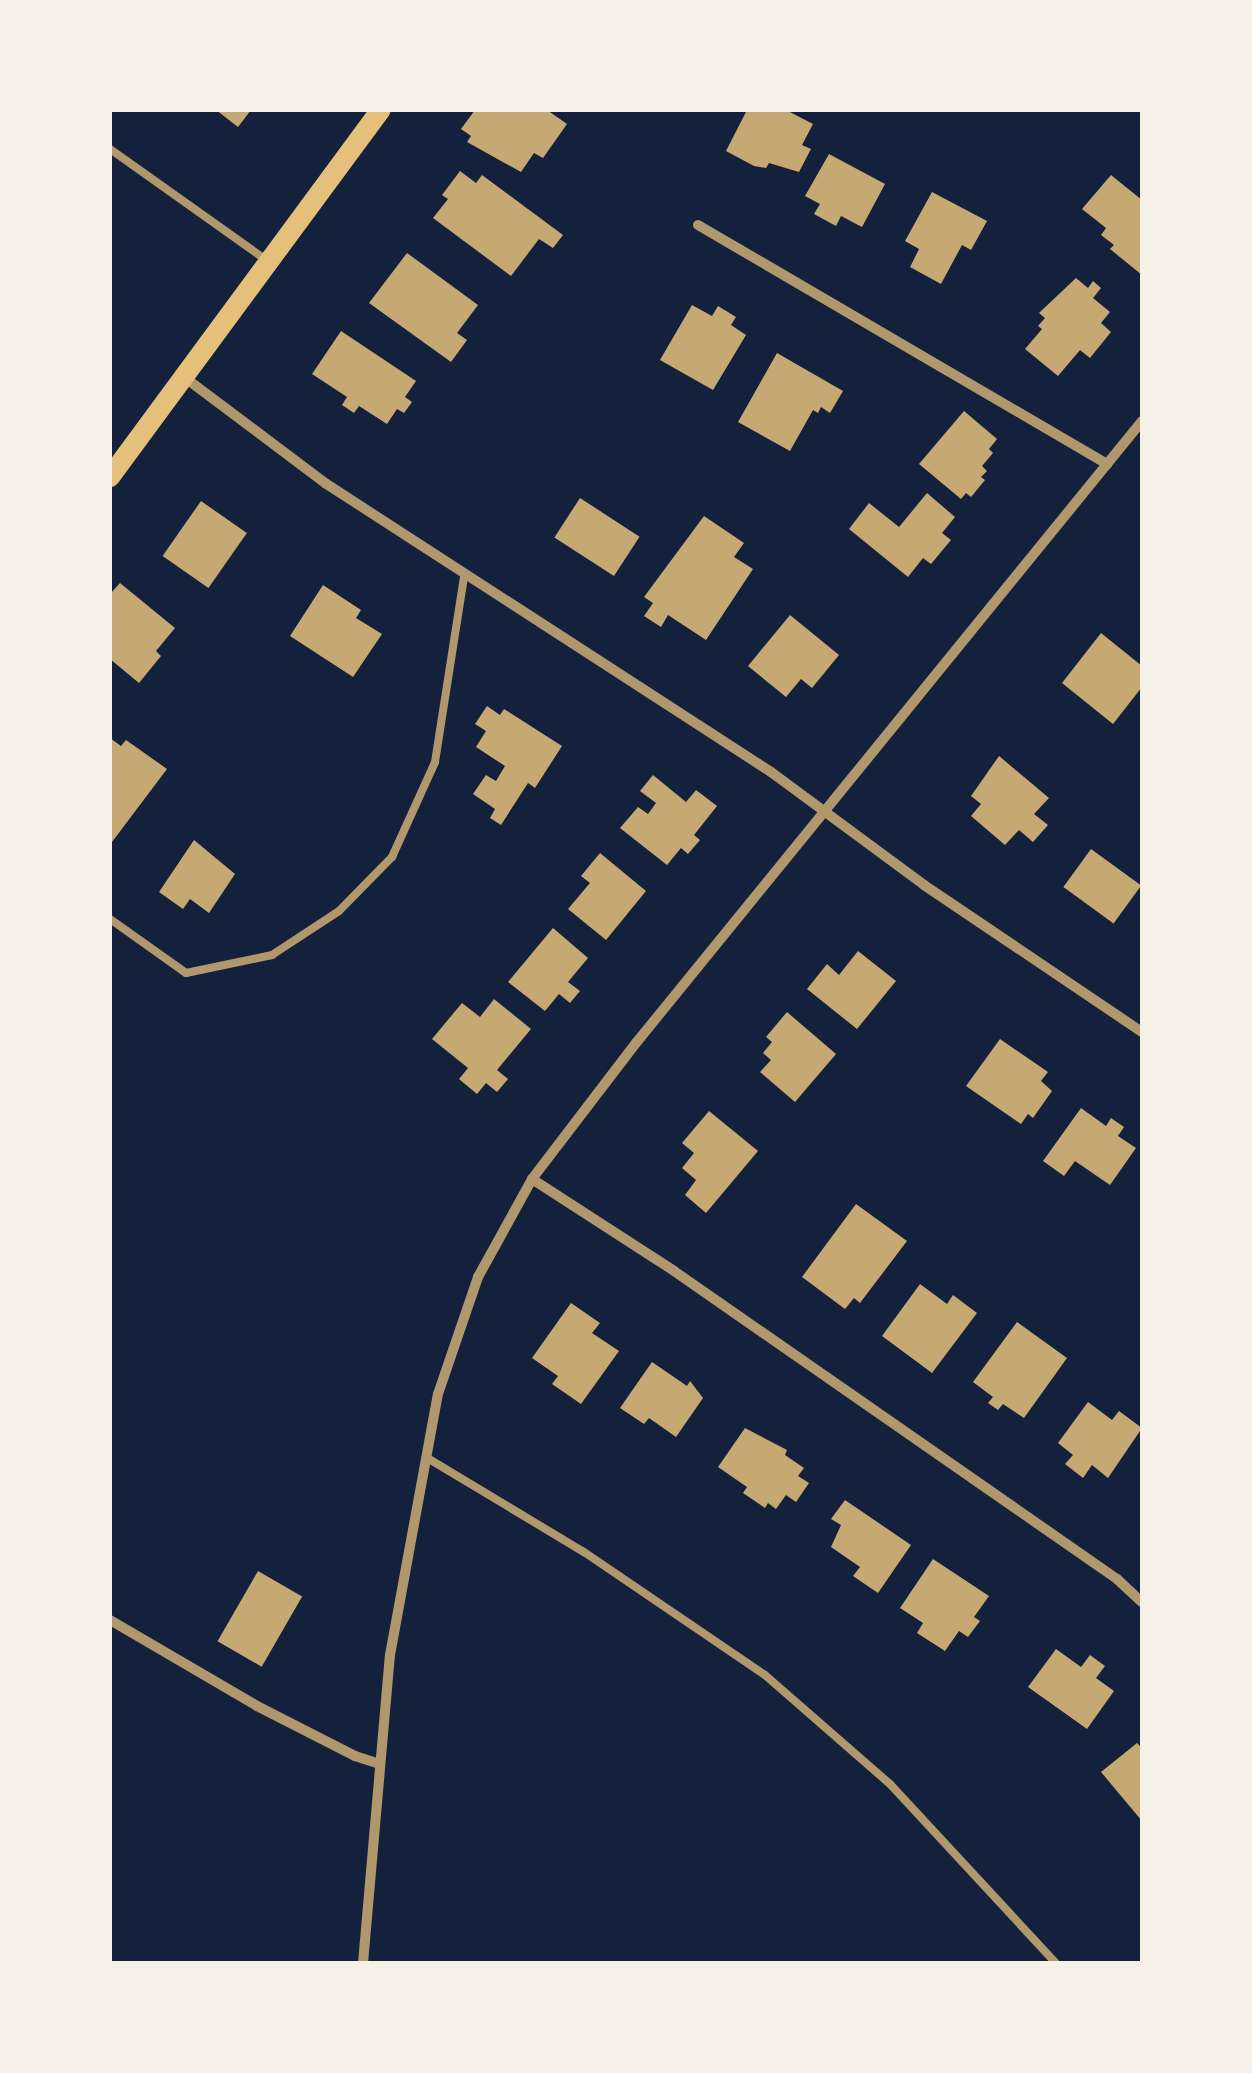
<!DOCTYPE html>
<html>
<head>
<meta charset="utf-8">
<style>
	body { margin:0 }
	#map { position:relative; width:1252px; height:2073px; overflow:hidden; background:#14213d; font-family:Jost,sans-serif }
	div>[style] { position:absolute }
	.building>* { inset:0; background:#c6a872; transform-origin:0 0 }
	.service>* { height:8px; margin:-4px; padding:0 4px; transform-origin:4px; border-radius:4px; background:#b1986c }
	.minor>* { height:10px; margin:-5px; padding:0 5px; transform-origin:5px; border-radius:5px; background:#b1986c }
	.secondary>* { height:20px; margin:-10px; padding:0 10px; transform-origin:10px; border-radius:10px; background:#e5c07b }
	span { translate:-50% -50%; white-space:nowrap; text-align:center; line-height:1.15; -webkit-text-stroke:10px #f6f1e7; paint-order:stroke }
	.frame { position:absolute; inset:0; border:112px solid #f6f1e7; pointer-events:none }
</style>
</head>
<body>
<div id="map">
	<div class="building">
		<div style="clip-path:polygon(216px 110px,251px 110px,238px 127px)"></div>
		<div style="clip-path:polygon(475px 110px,547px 110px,567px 124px,543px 158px,534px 153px,521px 172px,467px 142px,471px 136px,461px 129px)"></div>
		<div style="clip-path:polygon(747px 110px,786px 110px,813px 124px,802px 145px,811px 149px,799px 172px,769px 163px,766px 168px,754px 166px,726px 151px)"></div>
		<div style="clip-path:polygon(829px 154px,885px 184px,862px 227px,841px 216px,836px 226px,814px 214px,820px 204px,805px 196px)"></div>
		<div style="clip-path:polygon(460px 171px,476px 183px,482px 175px,563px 235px,553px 248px,539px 239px,511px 276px,433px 218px,448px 199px,442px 195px)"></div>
		<div style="clip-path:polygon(1111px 175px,1142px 200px,1142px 275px,1110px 249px,1114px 245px,1101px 235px,1106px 228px,1082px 209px)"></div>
		<div style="clip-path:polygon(932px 192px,987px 221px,971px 250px,962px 245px,941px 284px,910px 267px,919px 249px,905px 241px)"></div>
		<div style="clip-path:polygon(407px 253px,478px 305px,457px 333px,467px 340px,451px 362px,369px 303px)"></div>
		<div style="clip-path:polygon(1076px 278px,1088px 288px,1093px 281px,1101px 288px,1093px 298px,1110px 312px,1101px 323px,1111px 332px,1090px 358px,1080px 350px,1058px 376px,1025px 349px,1042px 329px,1038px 326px,1045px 318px,1039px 313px)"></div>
		<div style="clip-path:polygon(692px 305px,712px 316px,718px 306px,736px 317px,731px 325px,746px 335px,713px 390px,660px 360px)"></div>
		<div style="clip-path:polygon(341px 331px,416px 381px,405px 397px,412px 402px,404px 413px,397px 409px,387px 424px,359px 406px,354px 413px,342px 405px,347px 397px,312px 374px)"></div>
		<div style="clip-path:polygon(777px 353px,843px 391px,830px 413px,821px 407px,818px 413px,813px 410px,790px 451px,738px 422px)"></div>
		<div style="clip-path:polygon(964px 411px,997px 439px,989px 449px,993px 453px,982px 466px,987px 471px,981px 477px,985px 480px,971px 497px,966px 493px,961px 499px,919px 464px)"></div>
		<div style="clip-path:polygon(927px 493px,955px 517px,942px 533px,951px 540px,931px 564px,923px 558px,908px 577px,849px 529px,869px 503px,899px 527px)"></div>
		<div style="left:580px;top:498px;width:71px;height:47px;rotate:33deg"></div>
		<div style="left:201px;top:501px;width:56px;height:67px;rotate:35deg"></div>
		<div style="clip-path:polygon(704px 516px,744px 543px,734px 557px,753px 569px,706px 640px,668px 615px,661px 627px,644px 616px,653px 603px,644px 597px)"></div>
		<div style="clip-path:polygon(120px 583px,175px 628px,156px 651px,161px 656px,139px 683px,110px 659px,110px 594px)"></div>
		<div style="clip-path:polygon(323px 585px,361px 610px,356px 618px,382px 634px,353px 677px,290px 636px)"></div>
		<div style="clip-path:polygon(790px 615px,839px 655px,812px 688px,801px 679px,786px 697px,748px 666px)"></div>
		<div style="clip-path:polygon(1101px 633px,1142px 666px,1142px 687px,1113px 724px,1062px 683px)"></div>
		<div style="clip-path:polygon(487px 706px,500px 715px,504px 709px,562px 746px,535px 788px,528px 783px,501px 825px,490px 818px,495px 809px,473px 794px,486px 775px,496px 781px,505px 766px,476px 747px,486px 731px,475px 724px)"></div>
		<div style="clip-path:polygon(110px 738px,121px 746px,126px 740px,167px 769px,112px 842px)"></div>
		<div style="clip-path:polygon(999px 756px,1049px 798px,1034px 814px,1048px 825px,1033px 842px,1019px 830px,1005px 845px,971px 816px,981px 804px,971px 796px)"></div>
		<div style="clip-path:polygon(653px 775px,686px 802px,696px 790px,717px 806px,694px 835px,700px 840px,688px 854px,681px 848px,667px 865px,620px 828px,638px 807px,648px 814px,656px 803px,640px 791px)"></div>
		<div style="clip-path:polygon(194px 840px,235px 874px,209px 913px,190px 899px,183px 909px,159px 892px)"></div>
		<div style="left:1091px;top:849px;width:62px;height:47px;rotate:36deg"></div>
		<div style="clip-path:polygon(600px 853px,646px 891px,606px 940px,568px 909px,590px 883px,581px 876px)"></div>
		<div style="clip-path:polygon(553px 928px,588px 958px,568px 982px,580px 991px,570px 1003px,559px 994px,545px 1011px,508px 982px)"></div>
		<div style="clip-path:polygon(858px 951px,896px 981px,857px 1029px,807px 989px,827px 964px,839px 975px)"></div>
		<div style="clip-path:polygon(494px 999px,531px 1029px,497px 1070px,508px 1079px,497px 1092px,486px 1083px,477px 1094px,459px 1079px,468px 1068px,432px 1039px,462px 1003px,480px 1017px)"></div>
		<div style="clip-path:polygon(787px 1012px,836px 1054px,795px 1102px,760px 1072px,771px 1060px,763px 1053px,772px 1042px,766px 1037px)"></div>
		<div style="clip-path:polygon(1000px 1039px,1048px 1072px,1041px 1081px,1052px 1091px,1033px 1118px,1028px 1114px,1021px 1124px,966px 1086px)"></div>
		<div style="clip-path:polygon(1081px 1108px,1106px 1126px,1111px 1118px,1124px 1127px,1118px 1136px,1136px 1148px,1110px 1185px,1075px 1161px,1064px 1176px,1043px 1161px)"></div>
		<div style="clip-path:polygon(709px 1111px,758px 1151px,706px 1213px,685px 1195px,696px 1180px,682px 1168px,694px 1153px,682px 1143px)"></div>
		<div style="clip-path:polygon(856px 1204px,907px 1241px,860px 1303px,854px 1298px,845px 1309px,802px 1277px)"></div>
		<div style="clip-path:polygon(920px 1284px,947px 1304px,953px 1295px,977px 1313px,932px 1373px,882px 1336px)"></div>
		<div style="clip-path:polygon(571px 1303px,600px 1323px,592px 1333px,619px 1351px,581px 1404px,552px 1384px,558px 1376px,532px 1358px)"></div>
		<div style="clip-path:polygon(1017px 1322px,1067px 1358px,1024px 1418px,1003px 1404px,998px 1410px,988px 1403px,993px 1397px,973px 1382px)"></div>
		<div style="clip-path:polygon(652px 1362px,687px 1386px,690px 1381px,703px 1398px,676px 1437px,649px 1418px,644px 1424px,620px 1408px)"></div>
		<div style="clip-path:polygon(1088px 1402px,1112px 1420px,1119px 1411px,1142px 1428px,1108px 1478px,1092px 1465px,1083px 1478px,1065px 1464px,1073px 1455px,1058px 1443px)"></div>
		<div style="clip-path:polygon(745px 1428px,787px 1450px,785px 1455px,804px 1468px,798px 1476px,809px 1483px,796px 1502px,786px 1495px,776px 1509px,768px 1503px,765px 1508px,743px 1493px,747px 1487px,718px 1467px)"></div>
		<div style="clip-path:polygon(845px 1500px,911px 1545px,878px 1593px,853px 1576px,860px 1567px,831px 1547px,841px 1525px,831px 1519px)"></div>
		<div style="clip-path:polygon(933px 1559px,989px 1596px,974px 1617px,980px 1621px,968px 1637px,959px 1631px,945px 1651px,917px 1633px,923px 1623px,900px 1608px)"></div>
		<div style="left:258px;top:1571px;width:51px;height:81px;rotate:30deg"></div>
		<div style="clip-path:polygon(1056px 1649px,1081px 1667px,1090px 1655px,1105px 1666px,1096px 1678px,1114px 1691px,1087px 1729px,1028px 1687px)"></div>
		<div style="clip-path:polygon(1137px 1743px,1142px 1748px,1142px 1821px,1101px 1772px)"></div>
	</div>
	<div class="service">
		<div style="left:110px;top:149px;width:191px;rotate:35.4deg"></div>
		<div style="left:110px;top:919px;width:93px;rotate:35.4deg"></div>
		<div style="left:186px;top:973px;width:88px;rotate:-11.8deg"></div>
		<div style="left:272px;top:955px;width:80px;rotate:-33.3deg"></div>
		<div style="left:339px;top:911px;width:76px;rotate:-45.5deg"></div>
		<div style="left:392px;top:857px;width:104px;rotate:-65.6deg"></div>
		<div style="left:435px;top:762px;width:188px;rotate:-81.1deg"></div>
		<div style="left:429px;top:1459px;width:181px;rotate:31deg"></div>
		<div style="left:584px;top:1552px;width:219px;rotate:34.2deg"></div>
		<div style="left:765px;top:1675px;width:166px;rotate:41.1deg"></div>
		<div style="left:890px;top:1784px;width:244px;rotate:47.2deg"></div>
	</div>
	<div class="minor">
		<div style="left:698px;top:225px;width:474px;rotate:30.3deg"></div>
		<div style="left:184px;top:377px;width:176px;rotate:36.9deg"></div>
		<div style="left:325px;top:483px;width:531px;rotate:32.94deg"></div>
		<div style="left:771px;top:772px;width:190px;rotate:36.4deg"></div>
		<div style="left:924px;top:885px;width:263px;rotate:34deg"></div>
		<div style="left:532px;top:1179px;width:169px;rotate:32.9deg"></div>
		<div style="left:674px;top:1271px;width:540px;rotate:34.81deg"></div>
		<div style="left:1117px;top:1579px;width:34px;rotate:43deg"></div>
		<div style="left:110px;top:1620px;width:170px;rotate:30.3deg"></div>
		<div style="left:257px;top:1706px;width:110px;rotate:27deg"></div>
		<div style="left:355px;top:1756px;width:26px;rotate:18deg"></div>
		<div style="left:363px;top:1963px;width:309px;rotate:-85deg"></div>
		<div style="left:390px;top:1655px;width:265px;rotate:-79.6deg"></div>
		<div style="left:438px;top:1394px;width:124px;rotate:-71.1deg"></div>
		<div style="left:478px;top:1277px;width:112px;rotate:-61.1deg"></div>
		<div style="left:532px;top:1179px;width:171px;rotate:-52.6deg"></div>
		<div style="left:636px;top:1043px;width:802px;rotate:-50.87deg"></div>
	</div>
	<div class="secondary">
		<div style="left:110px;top:477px;width:456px;rotate:-53.6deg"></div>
	</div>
	<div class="frame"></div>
</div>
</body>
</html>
